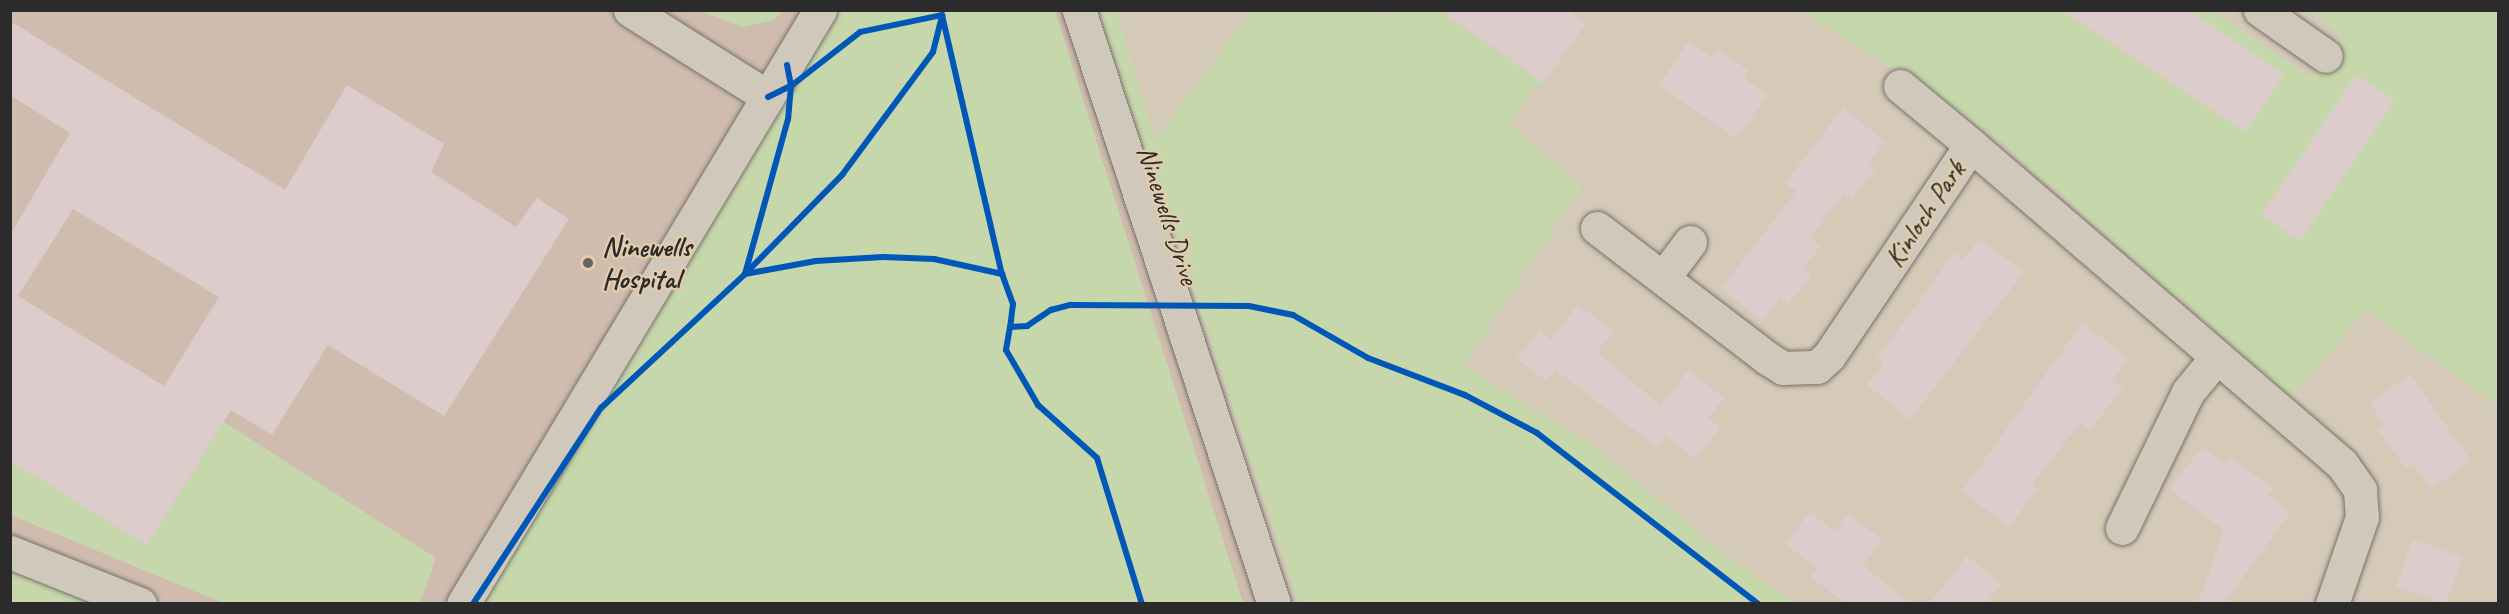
<!DOCTYPE html>
<html>
<head>
<meta charset="utf-8">
<style>
	body { margin:0 }
	#map { position:relative; width:2509px; height:614px; overflow:hidden; background:#d5c9b8; font-family:Caveat,sans-serif }
	div>[style] { position:absolute }
	.built>* { inset:0; background:#d0bcaf }
	.green>* { inset:0; background:#c6d8ab }
	.building>* { inset:0; background:#dccdcc; transform-origin:0 0 }
	.roads { filter:drop-shadow(0 0 2px #78726a) drop-shadow(0 0 2px #78726a) }
	.minor>* { height:33px; margin:-16.5px; padding:0 16.5px; transform-origin:16.5px; border-radius:16.5px; background:#d1c8bc }
	.cycleway>* { height:6px; margin:-3px; padding:0 3px; transform-origin:3px; border-radius:3px; background:#0057b8 }
	.dots>* { width:16px; height:16px; translate:-50% -50%; box-sizing:border-box; border:3px solid #e2ccab; border-radius:50% }
	span { translate:-50% -50%; white-space:nowrap; text-align:center; line-height:1.15; -webkit-text-stroke:4.5px #e2ccab; paint-order:stroke }
	.street-label { font-size:28px; color:#2b2b2b }
	.poi-label { font-size:28px; color:#2b2b2b; font-weight:700 }
	.left { translate:0 -50%; text-align:left }
	.frame { position:absolute; inset:0; border:12px solid #2b2b2b; pointer-events:none }
</style>
</head>
<body>
<div id="map">
	<div class="built">
		<div style="clip-path:polygon(10px 11px,1079px 11px,1284px 603px,140px 604px,11px 552px)"></div>
	</div>
	<div class="green">
		<div style="clip-path:polygon(700px 11px,782px 10px,782px 11px,774px 20px,743px 27px)"></div>
		<div style="clip-path:polygon(838px 11px,1055px 11px,1243px 603px,469px 604px,779px 95px)"></div>
		<div style="clip-path:polygon(1098px 11px,1116px 11px,1156px 139px,1251px 11px,1374px 11px,1384px 18px,1396px 11px,1440px 11px,1544px 83px,1533px 88px,1510px 125px,1582px 187px,1463px 366px,1593px 445px,1718px 549px,1794px 603px,1299px 603px)"></div>
		<div style="clip-path:polygon(1800px 11px,2212px 11px,2311px 77px,2340px 35px,2311px 11px,2498px 11px,2498px 406px,2366px 310px,2291px 398px,2004px 145px,1915px 81px)"></div>
		<div style="clip-path:polygon(224px 422px,436px 558px,420px 603px,223px 603px,11px 515px,10px 461px,147px 545px)"></div>
		<div style="clip-path:polygon(11px 569px,96px 603px,11px 603px)"></div>
	</div>
	<div class="building">
		<div style="clip-path:polygon(1440px 10px,1568px 10px,1586px 23px,1544px 83px)"></div>
		<div style="clip-path:polygon(2062px 10px,2189px 10px,2284px 74px,2246px 132px)"></div>
		<div style="clip-path:polygon(evenodd,10px 21px,285px 190px,347px 85px,444px 144px,431px 172px,516px 227px,537px 198px,569px 219px,444px 416px,328px 345px,272px 435px,231px 410px,147px 545px,10px 461px,10px 235px,70px 133px,10px 95px,10px 21px,73px 209px,219px 297px,164px 386px,18px 296px,73px 209px)"></div>
		<div style="clip-path:polygon(1689px 41px,1712px 57px,1718px 49px,1749px 71px,1744px 79px,1767px 95px,1737px 139px,1659px 85px)"></div>
		<div style="left:2356px;top:75px;width:46px;height:169px;rotate:34deg"></div>
		<div style="clip-path:polygon(1843px 108px,1885px 141px,1868px 163px,1875px 169px,1852px 199px,1844px 193px,1810px 238px,1820px 247px,1803px 269px,1812px 275px,1788px 305px,1780px 298px,1763px 321px,1721px 289px,1796px 191px,1785px 183px)"></div>
		<div style="clip-path:polygon(1979px 239px,2024px 272px,1910px 419px,1867px 385px,1884px 364px,1877px 359px,1954px 253px,1963px 260px)"></div>
		<div style="clip-path:polygon(1578px 304px,1613px 332px,1597px 352px,1661px 406px,1688px 370px,1724px 398px,1708px 418px,1720px 428px,1696px 459px,1666px 436px,1656px 447px,1555px 369px,1546px 381px,1517px 359px,1539px 330px,1551px 340px)"></div>
		<div style="clip-path:polygon(2082px 323px,2129px 358px,2112px 380px,2123px 388px,2090px 430px,2081px 422px,2032px 484px,2038px 489px,2009px 527px,1962px 491px)"></div>
		<div style="clip-path:polygon(2410px 374px,2471px 461px,2431px 489px,2413px 464px,2406px 468px,2378px 430px,2384px 426px,2370px 402px)"></div>
		<div style="clip-path:polygon(2202px 447px,2224px 464px,2230px 457px,2273px 488px,2268px 495px,2291px 512px,2224px 603px,2198px 603px,2224px 530px,2170px 489px)"></div>
		<div style="clip-path:polygon(1810px 512px,1835px 531px,1848px 514px,1882px 540px,1863px 565px,1909px 603px,1845px 603px,1811px 577px,1818px 569px,1785px 544px)"></div>
		<div style="left:2413px;top:539px;width:53px;height:50px;rotate:20deg"></div>
		<div style="clip-path:polygon(1967px 556px,2002px 584px,1986px 603px,1930px 603px)"></div>
	</div>
	<div class="roads">
		<div class="minor">
			<div style="left:630px;top:10px;width:163px;rotate:32.2deg"></div>
			<div style="left:1079px;top:10px;width:625px;rotate:71.83deg"></div>
			<div style="left:2260px;top:10px;width:80px;rotate:34.9deg"></div>
			<div style="left:1900px;top:86px;width:92px;rotate:39.7deg"></div>
			<div style="left:1597px;top:228px;width:214px;rotate:37.4deg"></div>
			<div style="left:1767px;top:358px;width:19px;rotate:32deg"></div>
			<div style="left:1783px;top:368px;width:34px;rotate:-2deg"></div>
			<div style="left:1817px;top:367px;width:16px;rotate:-43deg"></div>
			<div style="left:1829px;top:356px;width:254px;rotate:-56.1deg"></div>
			<div style="left:1971px;top:145px;width:489px;rotate:40.7deg"></div>
			<div style="left:2342px;top:464px;width:32px;rotate:55deg"></div>
			<div style="left:2360px;top:490px;width:27px;rotate:86deg"></div>
			<div style="left:2362px;top:517px;width:92px;rotate:109deg"></div>
			<div style="left:1663px;top:278px;width:45px;rotate:-53.1deg"></div>
			<div style="left:2122px;top:528px;width:151px;rotate:-64.1deg"></div>
			<div style="left:2188px;top:392px;width:43px;rotate:-50.7deg"></div>
			<div style="left:10px;top:552px;width:140px;rotate:21.8deg"></div>
			<div style="left:463px;top:604px;width:693px;rotate:-58.99deg"></div>
		</div>
	</div>
	<div class="cycleway">
		<div style="left:787px;top:65px;width:21px;rotate:79deg"></div>
		<div style="left:791px;top:86px;width:33px;rotate:95deg"></div>
		<div style="left:788px;top:119px;width:161px;rotate:105.5deg"></div>
		<div style="left:745px;top:274px;width:72px;rotate:-10.4deg"></div>
		<div style="left:816px;top:261px;width:67px;rotate:-3.4deg"></div>
		<div style="left:883px;top:257px;width:51px;rotate:2.2deg"></div>
		<div style="left:934px;top:259px;width:70px;rotate:12.4deg"></div>
		<div style="left:768px;top:97px;width:25px;rotate:-26deg"></div>
		<div style="left:791px;top:86px;width:88px;rotate:-38deg"></div>
		<div style="left:860px;top:32px;width:84px;rotate:-11.7deg"></div>
		<div style="left:942px;top:15px;width:266px;rotate:77deg"></div>
		<div style="left:1002px;top:274px;width:32px;rotate:70deg"></div>
		<div style="left:1013px;top:304px;width:23px;rotate:97deg"></div>
		<div style="left:1010px;top:327px;width:17px;rotate:-3deg"></div>
		<div style="left:1027px;top:326px;width:29px;rotate:-34deg"></div>
		<div style="left:1051px;top:310px;width:20px;rotate:-15deg"></div>
		<div style="left:1070px;top:305px;width:179px;rotate:0.3deg"></div>
		<div style="left:1249px;top:306px;width:45px;rotate:11.6deg"></div>
		<div style="left:1293px;top:315px;width:86px;rotate:29.8deg"></div>
		<div style="left:1368px;top:358px;width:104px;rotate:20.9deg"></div>
		<div style="left:1465px;top:395px;width:81px;rotate:27.8deg"></div>
		<div style="left:1537px;top:433px;width:279px;rotate:37.7deg"></div>
		<div style="left:1010px;top:327px;width:23px;rotate:100deg"></div>
		<div style="left:1006px;top:350px;width:64px;rotate:59.8deg"></div>
		<div style="left:1038px;top:405px;width:79px;rotate:41.9deg"></div>
		<div style="left:1097px;top:458px;width:153px;rotate:72.9deg"></div>
		<div style="left:473px;top:604px;width:234px;rotate:-56.9deg"></div>
		<div style="left:601px;top:408px;width:197px;rotate:-42.9deg"></div>
		<div style="left:745px;top:274px;width:139px;rotate:-45.6deg"></div>
		<div style="left:842px;top:175px;width:153px;rotate:-53.5deg"></div>
		<div style="left:933px;top:52px;width:34px;rotate:-76deg"></div>
	</div>
	<div class="dots">
		<div style="left:588px;top:263px;background:#66625c"></div>
	</div>
	<div class="street-label">
		<span style="left:1925px;top:214px;rotate:-56deg">Kinloch Park</span>
		<span style="left:1168px;top:215px;rotate:72deg">Ninewells Drive</span>
	</div>
	<div class="poi-label">
		<span class="left" style="left:602px;top:263px">Ninewells<br>Hospital</span>
	</div>
	<div class="frame"></div>
</div>
</body>
</html>
